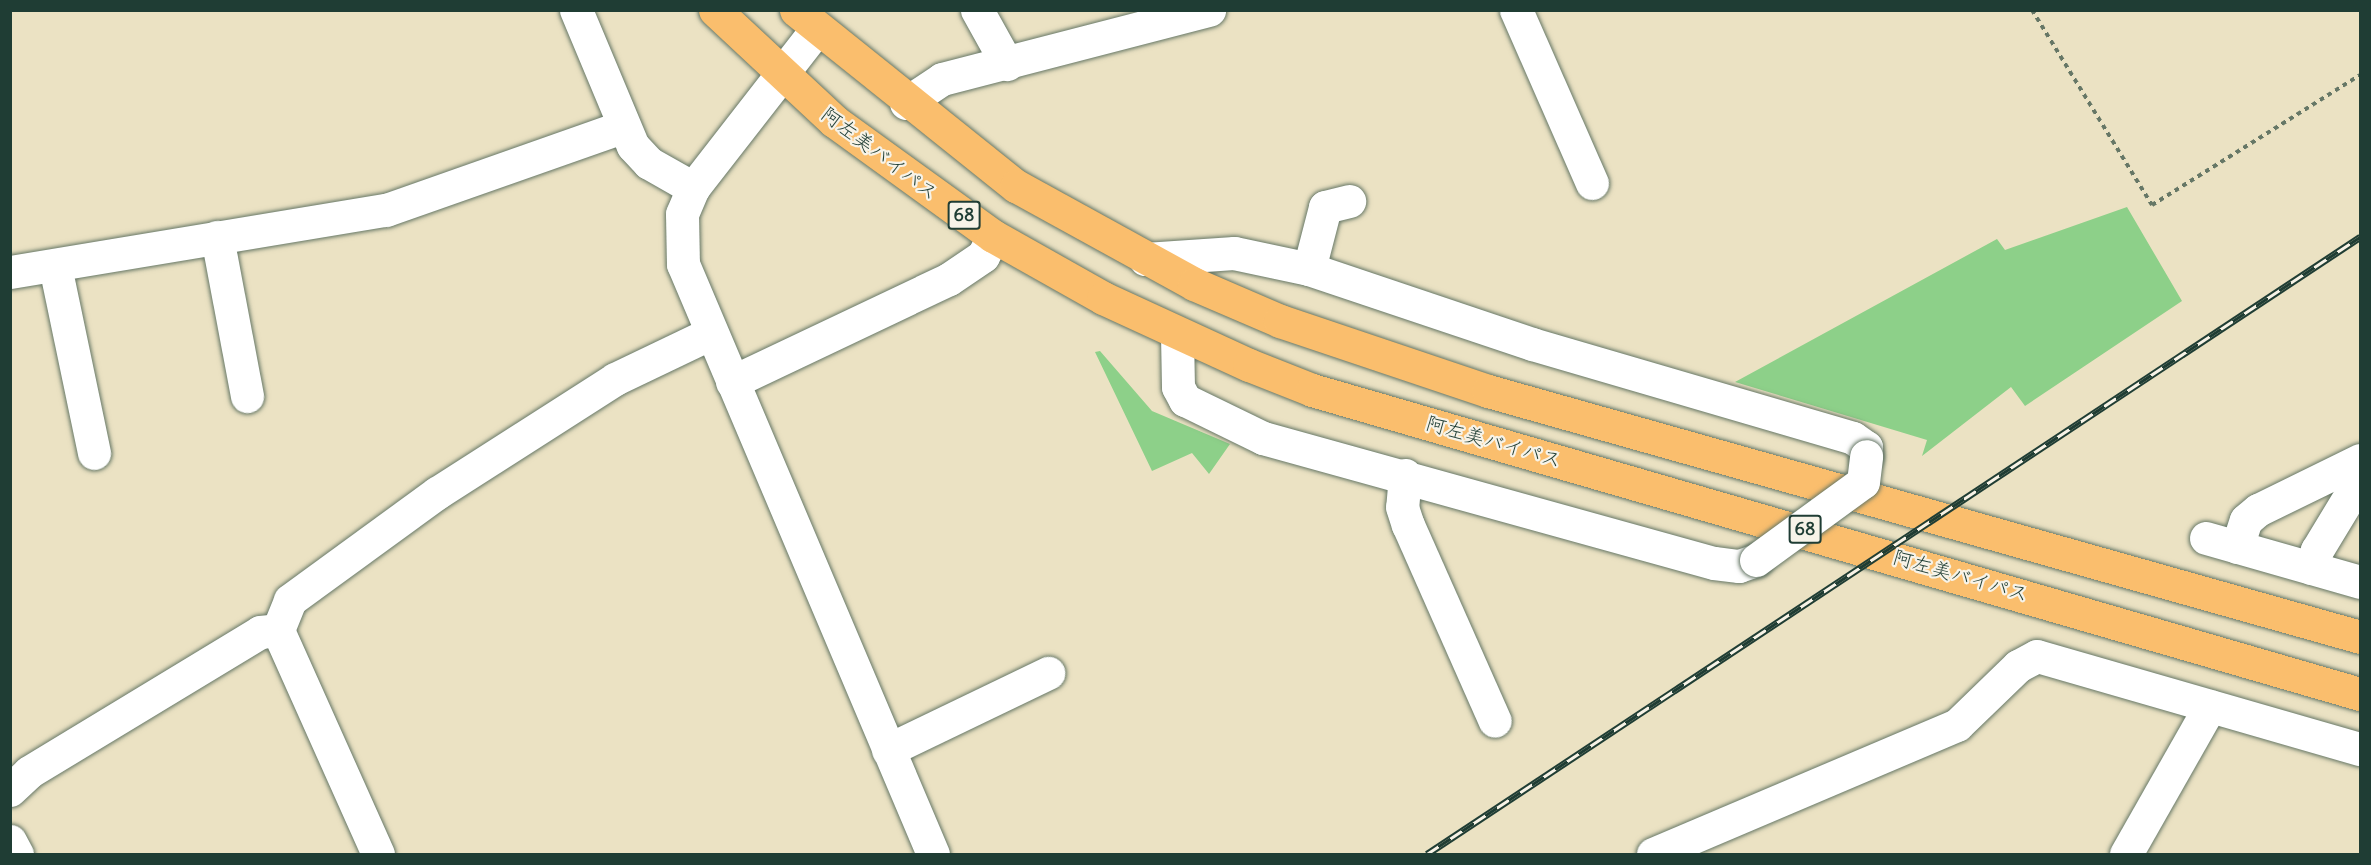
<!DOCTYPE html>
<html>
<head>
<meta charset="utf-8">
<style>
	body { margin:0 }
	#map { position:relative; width:2371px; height:865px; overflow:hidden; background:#ebe2c3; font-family:Delius,"Klee One",sans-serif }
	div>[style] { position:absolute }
	.green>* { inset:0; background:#8dd089 }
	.path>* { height:4px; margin-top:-2px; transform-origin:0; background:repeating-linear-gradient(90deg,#676 0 4.5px,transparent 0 9px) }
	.roads { filter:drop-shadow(0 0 2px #676) drop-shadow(0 0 2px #676) }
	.minor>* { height:33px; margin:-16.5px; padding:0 16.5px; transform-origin:16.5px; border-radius:16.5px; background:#fff }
	.major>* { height:33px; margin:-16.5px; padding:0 16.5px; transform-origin:16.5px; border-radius:16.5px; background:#fabe6d }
	.rail>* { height:7px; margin-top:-3.5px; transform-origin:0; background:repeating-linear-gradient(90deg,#f7f3e8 0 14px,#1f3d34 0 28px); box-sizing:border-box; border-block:2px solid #1f3d34 }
	.bridges { filter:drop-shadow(0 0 2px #676) drop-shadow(0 0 2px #676) }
	.minor-bridge>* { height:33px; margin:-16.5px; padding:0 16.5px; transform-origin:16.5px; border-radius:16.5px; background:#fff }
	span { translate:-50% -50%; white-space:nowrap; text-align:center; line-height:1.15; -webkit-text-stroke:4.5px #f7f3e8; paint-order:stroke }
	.shield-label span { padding:2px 4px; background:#f7f3e8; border:2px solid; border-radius:4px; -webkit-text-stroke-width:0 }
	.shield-label { font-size:18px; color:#1f3d34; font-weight:700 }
	.street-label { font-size:20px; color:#1f3d34 }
	.frame { position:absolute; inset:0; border:12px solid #1f3d34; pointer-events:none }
</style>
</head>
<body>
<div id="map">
	<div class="green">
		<div style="clip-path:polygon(2127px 207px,2182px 301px,2025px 406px,2011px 387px,1922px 456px,1927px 440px,1735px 382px,1997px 239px,2005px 250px)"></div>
		<div style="clip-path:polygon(1100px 351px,1152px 411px,1230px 444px,1209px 474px,1192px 453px,1152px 471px,1095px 352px)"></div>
	</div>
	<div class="path">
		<div style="left:2032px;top:10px;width:229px;rotate:58.4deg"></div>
		<div style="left:2152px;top:205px;width:245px;rotate:-32deg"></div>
	</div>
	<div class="roads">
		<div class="minor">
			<div style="left:576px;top:10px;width:147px;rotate:67.3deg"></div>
			<div style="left:633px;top:146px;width:23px;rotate:47deg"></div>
			<div style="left:649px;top:163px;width:51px;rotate:29.6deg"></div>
			<div style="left:977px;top:10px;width:62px;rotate:60.9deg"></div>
			<div style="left:1516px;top:10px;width:189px;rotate:66.3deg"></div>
			<div style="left:816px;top:30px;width:200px;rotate:127.9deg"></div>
			<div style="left:693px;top:188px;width:28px;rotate:113deg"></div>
			<div style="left:682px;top:214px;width:50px;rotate:88.9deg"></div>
			<div style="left:683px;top:264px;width:641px;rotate:67.04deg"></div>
			<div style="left:906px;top:103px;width:43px;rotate:-33.7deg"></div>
			<div style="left:942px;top:79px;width:276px;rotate:-14.5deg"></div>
			<div style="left:217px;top:237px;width:162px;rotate:79.3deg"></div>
			<div style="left:1145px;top:259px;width:89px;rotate:-3.9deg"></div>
			<div style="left:1234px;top:253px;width:77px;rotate:12deg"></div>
			<div style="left:1309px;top:269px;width:235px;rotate:18.6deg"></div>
			<div style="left:1532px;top:344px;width:334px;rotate:16.3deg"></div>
			<div style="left:1853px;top:438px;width:16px;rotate:35deg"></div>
			<div style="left:1866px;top:447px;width:9px;rotate:90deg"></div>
			<div style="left:55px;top:266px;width:191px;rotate:78.2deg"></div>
			<div style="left:1309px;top:269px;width:64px;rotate:-75.5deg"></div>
			<div style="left:1325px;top:207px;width:25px;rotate:-14deg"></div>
			<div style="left:10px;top:272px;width:381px;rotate:-9.4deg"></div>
			<div style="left:386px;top:210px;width:252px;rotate:-19.4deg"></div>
			<div style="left:1177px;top:335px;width:52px;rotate:88.9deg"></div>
			<div style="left:1178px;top:387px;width:15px;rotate:62deg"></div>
			<div style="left:1185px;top:400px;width:87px;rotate:26deg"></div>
			<div style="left:1263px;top:438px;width:468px;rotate:15.5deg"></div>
			<div style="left:1714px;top:563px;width:25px;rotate:7deg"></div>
			<div style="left:1739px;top:566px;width:18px;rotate:-19deg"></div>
			<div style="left:732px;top:382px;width:240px;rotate:-25.4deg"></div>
			<div style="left:949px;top:279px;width:41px;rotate:-34.1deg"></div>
			<div style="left:983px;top:256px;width:22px;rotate:-63deg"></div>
			<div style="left:1405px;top:475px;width:32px;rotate:95deg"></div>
			<div style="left:1402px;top:507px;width:19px;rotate:72deg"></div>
			<div style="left:1408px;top:525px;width:214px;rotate:66.1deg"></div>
			<div style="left:2206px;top:538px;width:160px;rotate:15.9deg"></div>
			<div style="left:2237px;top:547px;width:28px;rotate:-72deg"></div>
			<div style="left:2246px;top:520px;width:16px;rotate:-40deg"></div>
			<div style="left:2258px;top:510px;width:114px;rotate:-26.1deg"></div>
			<div style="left:2311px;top:568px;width:19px;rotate:-72deg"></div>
			<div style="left:2317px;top:550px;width:83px;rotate:-58.8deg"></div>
			<div style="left:888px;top:750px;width:178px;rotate:-25.7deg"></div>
			<div style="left:10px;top:790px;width:26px;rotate:-43deg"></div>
			<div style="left:29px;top:772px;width:270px;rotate:-31.2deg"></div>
			<div style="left:260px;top:632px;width:18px;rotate:-6deg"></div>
			<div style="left:10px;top:841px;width:15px;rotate:62deg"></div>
			<div style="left:378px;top:854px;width:245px;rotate:-114.1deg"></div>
			<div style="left:278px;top:630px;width:32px;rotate:-68deg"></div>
			<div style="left:290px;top:600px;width:182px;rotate:-36.1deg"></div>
			<div style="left:437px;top:493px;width:211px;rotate:-32.6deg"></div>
			<div style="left:615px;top:379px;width:106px;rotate:-25.6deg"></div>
			<div style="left:1653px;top:854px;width:330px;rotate:-23deg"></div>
			<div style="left:1957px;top:725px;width:85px;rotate:-44deg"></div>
			<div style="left:2018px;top:666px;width:21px;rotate:-28deg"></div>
			<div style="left:2037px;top:656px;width:336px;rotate:16.1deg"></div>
			<div style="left:2126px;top:854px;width:170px;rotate:-60.4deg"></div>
		</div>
		<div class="major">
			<div style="left:715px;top:10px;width:163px;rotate:43deg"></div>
			<div style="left:834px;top:121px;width:196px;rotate:35.9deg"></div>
			<div style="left:993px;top:236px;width:126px;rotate:29.4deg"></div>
			<div style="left:1103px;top:298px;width:161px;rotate:24.7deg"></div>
			<div style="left:1249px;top:365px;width:68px;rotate:21.6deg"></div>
			<div style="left:1312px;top:390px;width:1091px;rotate:16.18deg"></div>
			<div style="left:796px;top:10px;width:282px;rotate:38.7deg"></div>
			<div style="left:1016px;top:186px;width:203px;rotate:28.8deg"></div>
			<div style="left:1194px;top:284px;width:94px;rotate:23.3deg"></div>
			<div style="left:1280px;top:321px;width:219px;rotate:18.6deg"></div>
			<div style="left:1488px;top:391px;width:906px;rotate:15.75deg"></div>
		</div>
	</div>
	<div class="rail">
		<div style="left:1427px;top:854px;width:1119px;rotate:-33.48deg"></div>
	</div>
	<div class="bridges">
		<div class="minor-bridge">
			<div style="left:1756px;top:560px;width:132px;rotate:-36.1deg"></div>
			<div style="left:1863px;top:482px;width:26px;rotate:-83deg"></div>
		</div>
	</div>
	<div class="shield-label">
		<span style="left:964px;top:215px">68</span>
		<span style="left:1805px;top:529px">68</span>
	</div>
	<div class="street-label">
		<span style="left:880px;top:153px;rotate:37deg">阿左美バイパス</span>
		<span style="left:1494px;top:441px;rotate:16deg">阿左美バイパス</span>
		<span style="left:1961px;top:575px;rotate:16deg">阿左美バイパス</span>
	</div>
	<div class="frame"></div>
</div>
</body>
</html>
